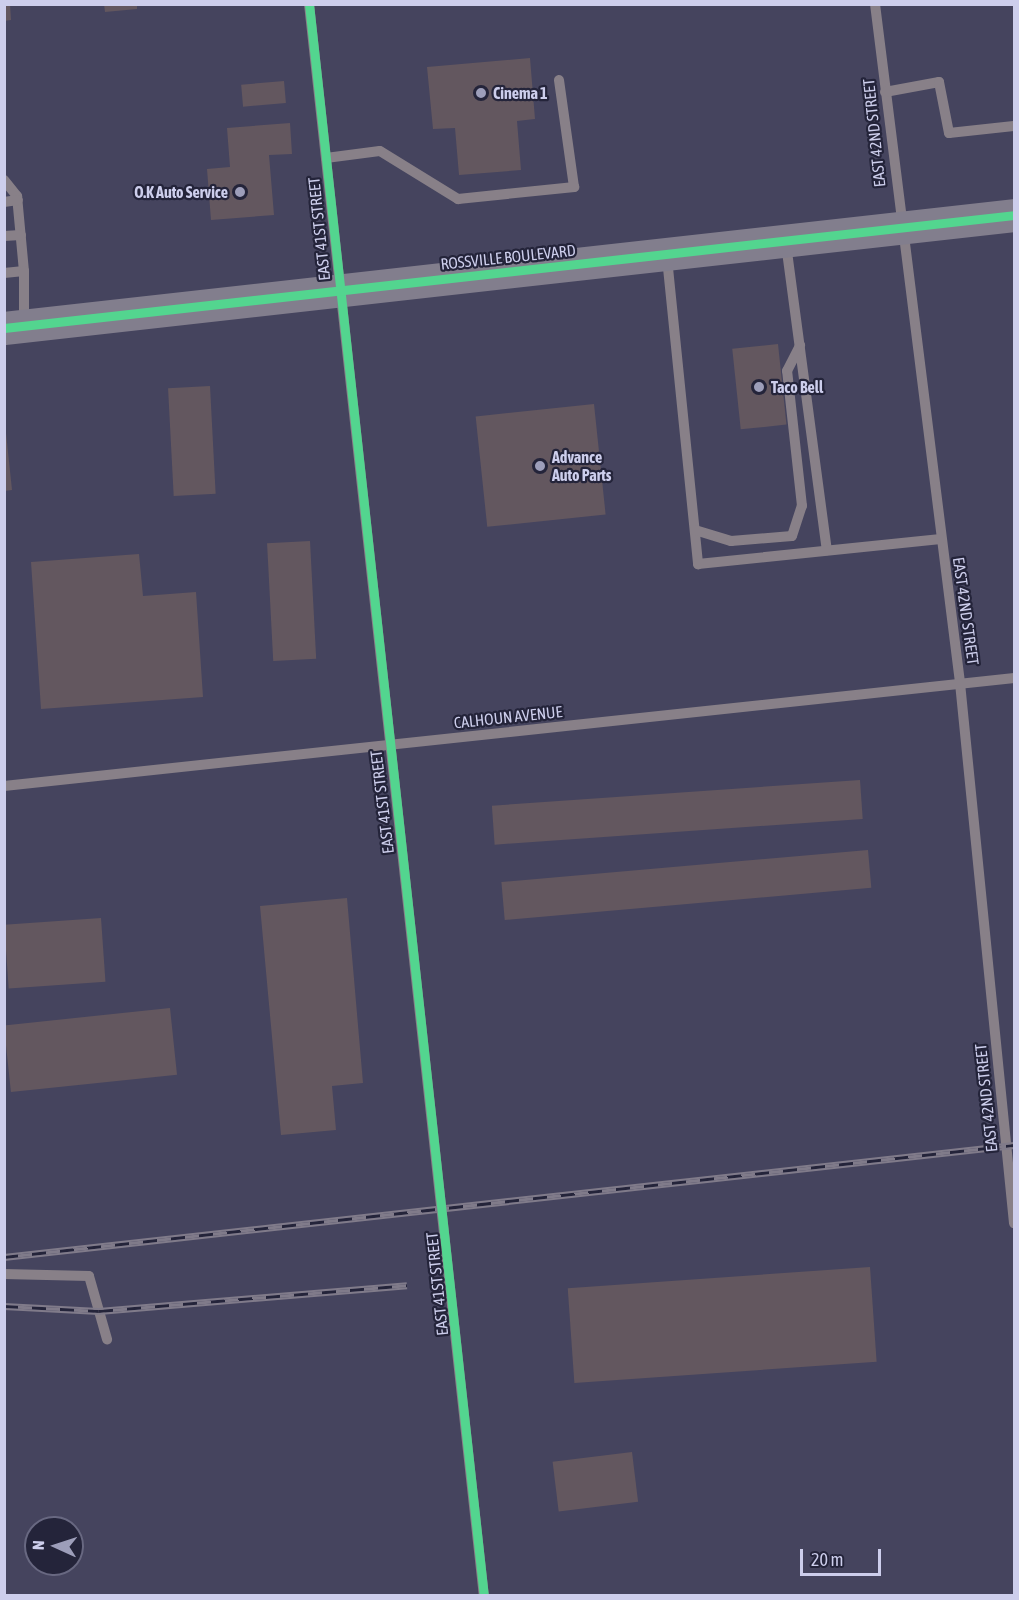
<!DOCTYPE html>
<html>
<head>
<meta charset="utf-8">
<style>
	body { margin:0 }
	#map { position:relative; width:1019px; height:1600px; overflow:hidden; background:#45445e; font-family:"Asap Condensed",sans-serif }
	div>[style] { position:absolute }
	.building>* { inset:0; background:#63575f; transform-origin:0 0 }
	.minor>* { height:10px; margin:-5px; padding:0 5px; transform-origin:5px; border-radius:5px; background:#888088 }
	.highway>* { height:33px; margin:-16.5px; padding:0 16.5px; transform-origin:16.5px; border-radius:16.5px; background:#827e8d }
	.rail>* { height:7px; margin-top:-3.5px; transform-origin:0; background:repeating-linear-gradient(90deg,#24243a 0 14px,#807b8a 0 28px); box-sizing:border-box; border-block:2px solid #807b8a }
	.cycleway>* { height:9px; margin:-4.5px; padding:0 4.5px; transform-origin:4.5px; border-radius:4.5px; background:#53d58f }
	.dots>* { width:16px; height:16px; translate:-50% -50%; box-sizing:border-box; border:3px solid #24243a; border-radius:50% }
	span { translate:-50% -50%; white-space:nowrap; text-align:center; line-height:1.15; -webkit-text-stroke:4.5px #24243a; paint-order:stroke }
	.poi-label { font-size:16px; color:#cdceec; font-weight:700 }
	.left { translate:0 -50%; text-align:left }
	.right { translate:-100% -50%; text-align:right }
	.street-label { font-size:16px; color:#cdceec }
	.frame { position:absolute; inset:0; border:6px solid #cdceec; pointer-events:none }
	.north { position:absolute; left:24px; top:1516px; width:60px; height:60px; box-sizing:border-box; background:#24243a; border:2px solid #686881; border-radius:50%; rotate:273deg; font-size:16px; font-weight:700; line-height:24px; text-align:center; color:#cdceec }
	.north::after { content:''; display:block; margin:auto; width:21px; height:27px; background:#9d9eba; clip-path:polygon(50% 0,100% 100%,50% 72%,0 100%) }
	.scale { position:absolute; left:800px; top:1549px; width:81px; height:27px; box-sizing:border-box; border:3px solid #cdceec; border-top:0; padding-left:8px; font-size:18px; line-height:21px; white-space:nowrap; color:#cdceec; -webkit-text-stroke:4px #24243a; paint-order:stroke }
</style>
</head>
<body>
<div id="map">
	<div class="building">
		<div style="clip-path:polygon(4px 4px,10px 4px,11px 20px,4px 21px)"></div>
		<div style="clip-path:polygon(104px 4px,137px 4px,137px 9px,105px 12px)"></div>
		<div style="clip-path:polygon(530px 58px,535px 119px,517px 121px,521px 170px,459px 175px,455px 128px,433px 129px,427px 67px)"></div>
		<div style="left:284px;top:81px;width:22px;height:43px;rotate:85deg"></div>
		<div style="clip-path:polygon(290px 123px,292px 154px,269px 155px,274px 215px,211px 220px,207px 169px,230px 167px,227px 128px)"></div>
		<div style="left:778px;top:344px;width:81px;height:46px;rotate:84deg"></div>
		<div style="left:210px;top:386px;width:108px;height:42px;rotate:87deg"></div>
		<div style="left:594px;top:404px;width:111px;height:119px;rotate:84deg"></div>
		<div style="clip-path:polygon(4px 414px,12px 490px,4px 491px)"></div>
		<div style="left:310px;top:541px;width:118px;height:43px;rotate:87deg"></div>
		<div style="clip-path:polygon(139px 554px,143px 596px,196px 592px,203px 697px,41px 709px,31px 562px)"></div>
		<div style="left:860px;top:780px;width:39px;height:369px;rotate:86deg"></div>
		<div style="left:868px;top:850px;width:38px;height:368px;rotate:85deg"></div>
		<div style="clip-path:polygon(347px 898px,363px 1083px,332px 1086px,336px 1130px,281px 1135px,260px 906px)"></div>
		<div style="left:101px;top:918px;width:64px;height:97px;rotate:86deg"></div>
		<div style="left:170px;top:1008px;width:67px;height:167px;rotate:84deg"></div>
		<div style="left:870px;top:1267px;width:95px;height:303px;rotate:86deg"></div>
		<div style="left:632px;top:1452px;width:50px;height:80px;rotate:83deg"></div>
	</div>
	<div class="minor">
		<div style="left:309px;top:4px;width:1602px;rotate:83.73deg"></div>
		<div style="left:875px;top:4px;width:684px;rotate:82.86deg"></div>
		<div style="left:960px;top:683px;width:543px;rotate:84.29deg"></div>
		<div style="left:885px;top:92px;width:55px;rotate:-10.5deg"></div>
		<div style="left:939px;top:82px;width:52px;rotate:78.9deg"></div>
		<div style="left:949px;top:133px;width:65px;rotate:-6.1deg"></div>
		<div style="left:326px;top:158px;width:54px;rotate:-7.4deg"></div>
		<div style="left:380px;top:151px;width:92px;rotate:31.6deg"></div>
		<div style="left:458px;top:199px;width:117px;rotate:-5.9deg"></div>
		<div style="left:574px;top:187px;width:108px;rotate:-98deg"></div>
		<div style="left:4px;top:180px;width:21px;rotate:51deg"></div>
		<div style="left:17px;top:196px;width:75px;rotate:84.7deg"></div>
		<div style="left:4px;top:202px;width:14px;rotate:-8deg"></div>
		<div style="left:4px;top:236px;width:17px;rotate:-3deg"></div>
		<div style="left:786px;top:244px;width:309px;rotate:82.4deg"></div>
		<div style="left:667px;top:258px;width:308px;rotate:84.2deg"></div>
		<div style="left:698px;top:564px;width:244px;rotate:-5.9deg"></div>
		<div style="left:4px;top:273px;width:20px;rotate:-6deg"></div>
		<div style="left:24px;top:271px;width:52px;rotate:90deg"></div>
		<div style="left:695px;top:530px;width:38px;rotate:17deg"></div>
		<div style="left:731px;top:541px;width:61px;rotate:-4.7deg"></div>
		<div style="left:792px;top:536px;width:32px;rotate:-72deg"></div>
		<div style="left:802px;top:506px;width:136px;rotate:-96.3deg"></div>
		<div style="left:787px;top:371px;width:29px;rotate:-63deg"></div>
		<div style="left:4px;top:786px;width:1016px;rotate:-6.1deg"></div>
		<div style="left:4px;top:1274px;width:85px;rotate:1.3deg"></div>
		<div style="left:89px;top:1276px;width:66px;rotate:74.1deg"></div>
	</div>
	<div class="highway">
		<div style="left:4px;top:328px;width:1016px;rotate:-6.38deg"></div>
	</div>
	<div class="rail">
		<div style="left:4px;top:1257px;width:1016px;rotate:-6.33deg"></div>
		<div style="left:4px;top:1306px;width:95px;rotate:3deg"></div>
		<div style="left:99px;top:1311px;width:309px;rotate:-4.8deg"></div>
	</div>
	<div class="cycleway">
		<div style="left:309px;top:4px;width:1602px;rotate:83.73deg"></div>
		<div style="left:4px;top:328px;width:1016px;rotate:-6.38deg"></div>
	</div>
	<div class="dots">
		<div style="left:481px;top:93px;background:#9d9eba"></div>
		<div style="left:240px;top:192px;background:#9d9eba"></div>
		<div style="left:759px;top:387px;background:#9d9eba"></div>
		<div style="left:540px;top:466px;background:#9d9eba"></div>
	</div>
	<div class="poi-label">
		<span class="left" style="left:493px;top:93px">Cinema 1</span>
		<span class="right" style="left:228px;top:192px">O.K Auto Service</span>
		<span class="left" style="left:771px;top:387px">Taco Bell</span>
		<span class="left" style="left:552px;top:466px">Advance<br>Auto Parts</span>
	</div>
	<div class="street-label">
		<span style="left:874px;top:133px;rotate:-96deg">EAST 42ND STREET</span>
		<span style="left:319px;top:229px;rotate:-96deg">EAST 41ST STREET</span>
		<span style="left:508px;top:257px;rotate:-6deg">ROSSVILLE BOULEVARD</span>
		<span style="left:966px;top:611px;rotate:82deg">EAST 42ND STREET</span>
		<span style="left:508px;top:717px;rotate:-6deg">CALHOUN AVENUE</span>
		<span style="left:382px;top:802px;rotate:-97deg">EAST 41ST STREET</span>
		<span style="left:986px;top:1098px;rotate:-96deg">EAST 42ND STREET</span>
		<span style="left:437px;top:1284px;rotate:-96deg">EAST 41ST STREET</span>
	</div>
	<div class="frame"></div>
	<div class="north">N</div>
	<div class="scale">20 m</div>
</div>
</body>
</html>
